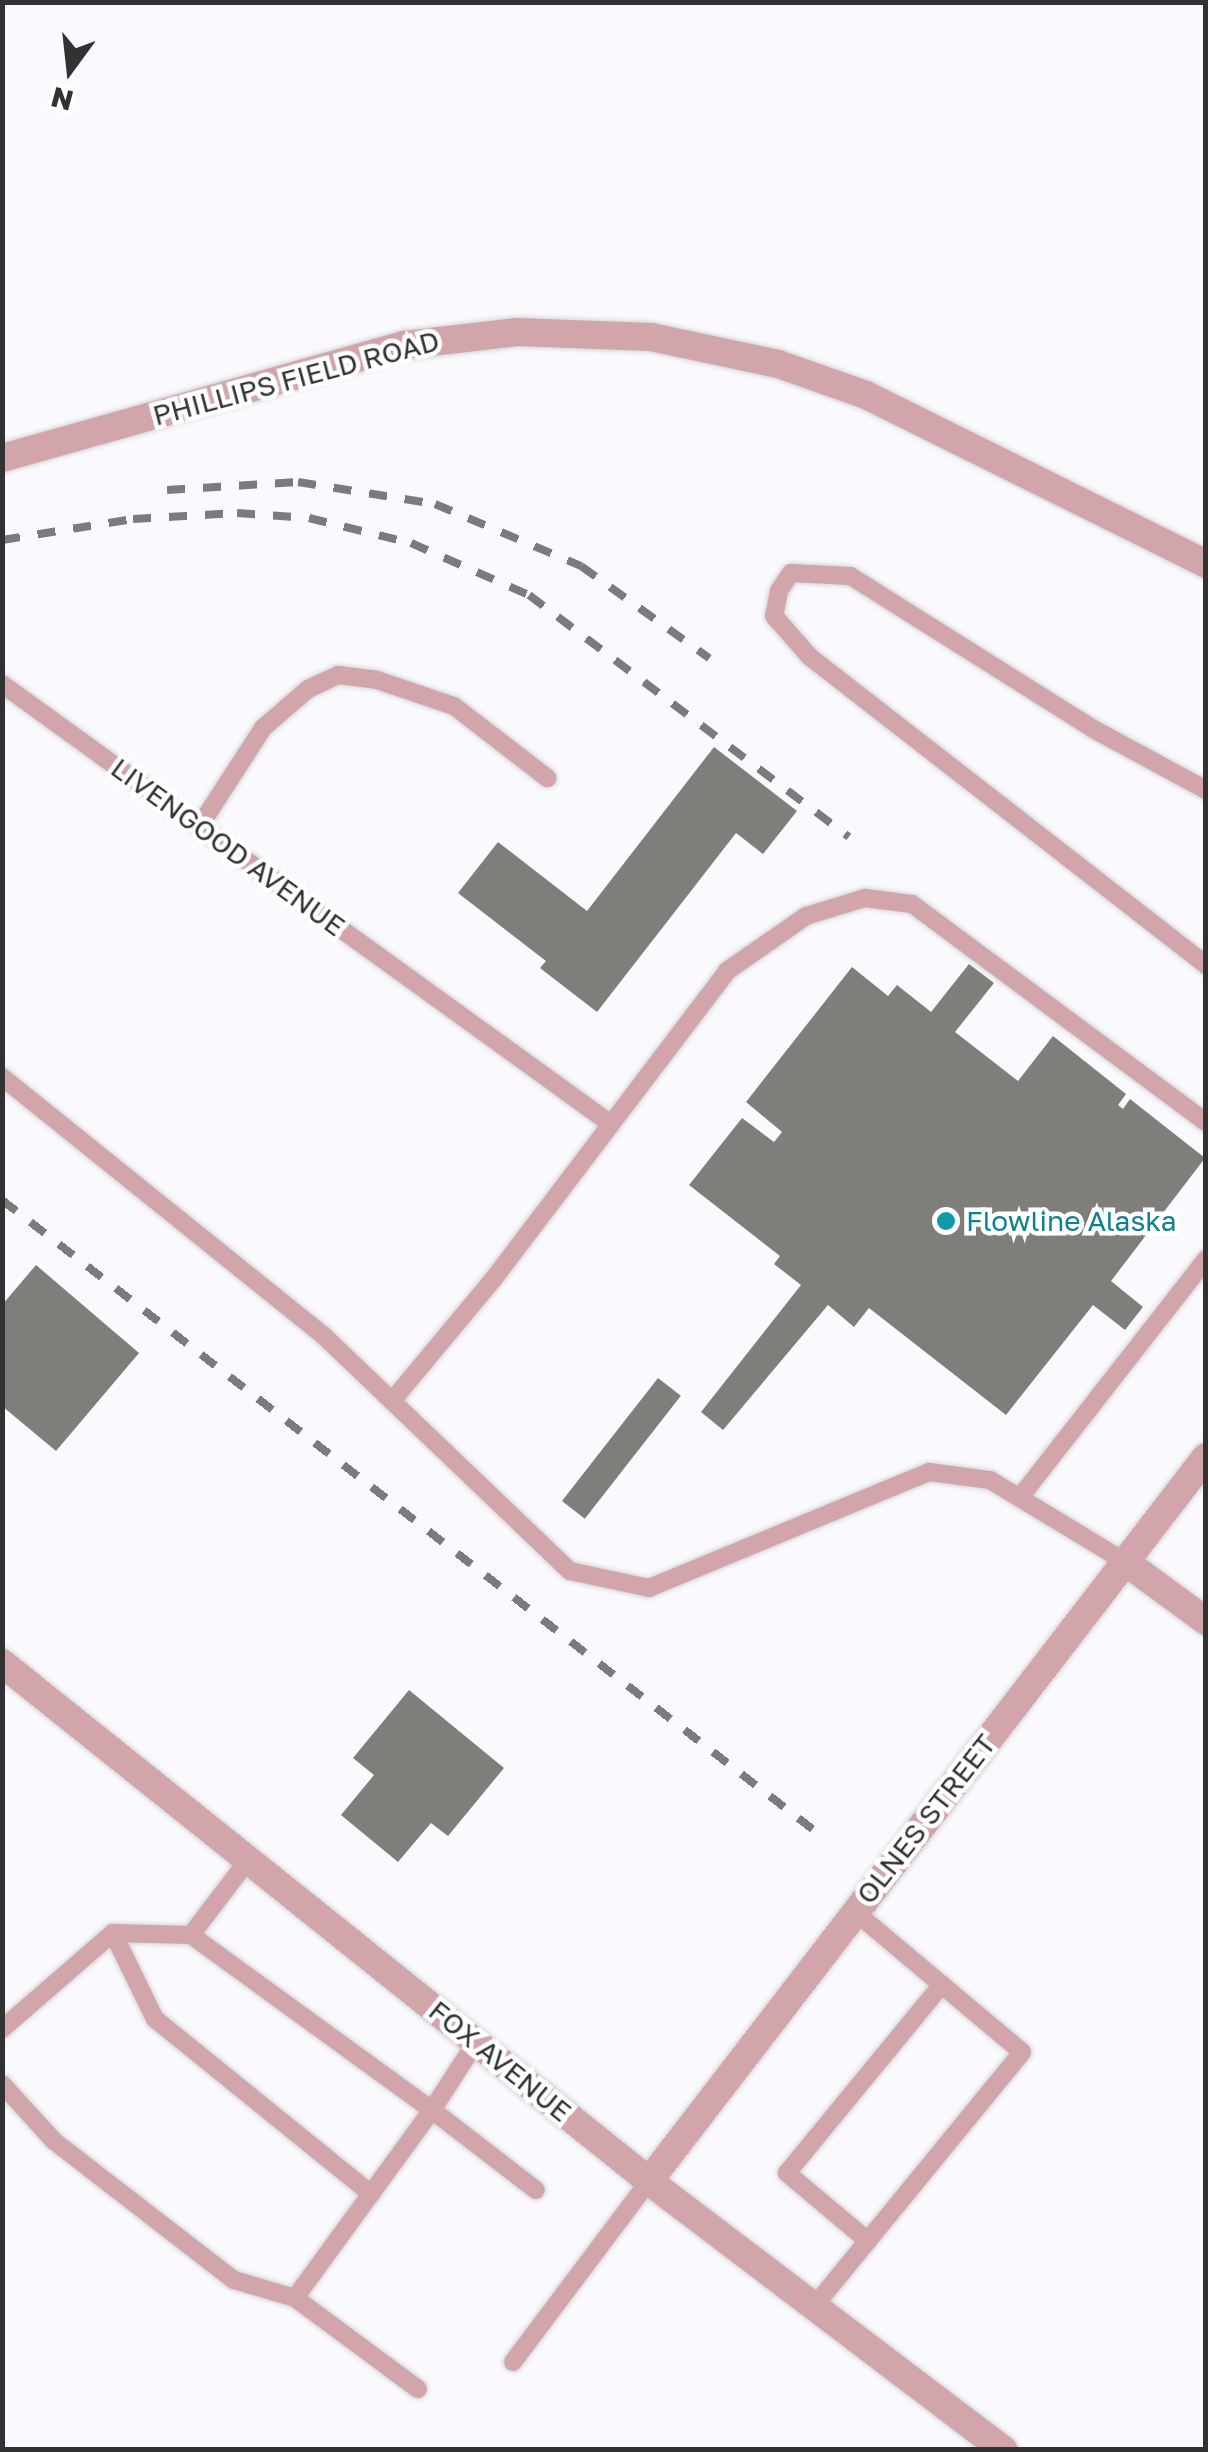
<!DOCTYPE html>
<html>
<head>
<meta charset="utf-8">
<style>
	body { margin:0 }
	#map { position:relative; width:1208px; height:2452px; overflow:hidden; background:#f9f9fe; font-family:"Golos Text",sans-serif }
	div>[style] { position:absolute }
	.building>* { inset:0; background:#807e7b; transform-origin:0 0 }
	.roads { filter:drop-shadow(0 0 2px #d5d5da) drop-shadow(0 0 2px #d5d5da) }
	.service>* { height:18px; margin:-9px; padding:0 9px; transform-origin:9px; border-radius:9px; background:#d1a5a9 }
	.minor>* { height:28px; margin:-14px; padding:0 14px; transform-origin:14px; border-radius:14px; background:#d1a5a9 }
	.tertiary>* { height:28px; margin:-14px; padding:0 14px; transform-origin:14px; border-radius:14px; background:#d1a5a9 }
	.rail>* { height:8px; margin-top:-4px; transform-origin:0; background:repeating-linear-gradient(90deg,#7b7b7e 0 18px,transparent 0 36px) }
	.dots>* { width:28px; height:28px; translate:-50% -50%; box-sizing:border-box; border:5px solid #fff; border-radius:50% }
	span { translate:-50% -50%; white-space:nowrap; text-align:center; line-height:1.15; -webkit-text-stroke:9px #fff; paint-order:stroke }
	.street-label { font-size:28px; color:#323234 }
	.culture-label { font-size:28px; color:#0d838f }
	.left { translate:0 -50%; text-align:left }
	.frame { position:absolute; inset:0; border:5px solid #323234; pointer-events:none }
	.north { position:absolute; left:20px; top:20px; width:100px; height:100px; -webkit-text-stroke:8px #fff; paint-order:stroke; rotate:195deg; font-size:28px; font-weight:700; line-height:40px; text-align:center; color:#323234 }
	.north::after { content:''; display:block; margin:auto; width:35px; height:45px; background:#323234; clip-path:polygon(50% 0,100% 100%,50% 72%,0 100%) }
</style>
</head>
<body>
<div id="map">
	<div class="building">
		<div style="clip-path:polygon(714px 747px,797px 811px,763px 854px,736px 833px,597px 1012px,540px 968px,546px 961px,458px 893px,498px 842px,587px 911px)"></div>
		<div style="clip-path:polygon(969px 964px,994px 983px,955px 1032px,1018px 1081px,1053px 1036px,1126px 1094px,1118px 1105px,1123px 1109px,1130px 1099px,1205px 1158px,1111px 1281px,1143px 1307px,1125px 1330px,1093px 1305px,1006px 1415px,869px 1308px,854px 1327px,828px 1305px,723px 1430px,701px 1412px,801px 1285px,774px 1264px,780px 1256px,689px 1185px,742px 1118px,774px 1142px,782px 1132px,746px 1102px,852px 967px,888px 996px,897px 985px,931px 1012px)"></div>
		<div style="clip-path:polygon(36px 1265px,139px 1353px,56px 1451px,2px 1406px,2px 1305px)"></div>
		<div style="left:658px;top:1378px;width:29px;height:156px;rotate:38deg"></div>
		<div style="clip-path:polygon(409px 1690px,504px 1768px,448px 1836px,431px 1823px,398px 1862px,341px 1815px,374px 1775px,353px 1758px)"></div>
	</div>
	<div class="roads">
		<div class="service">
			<div style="left:2px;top:684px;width:751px;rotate:35.85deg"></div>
			<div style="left:1206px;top:790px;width:126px;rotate:-151.6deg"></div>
			<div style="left:1095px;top:730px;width:289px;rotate:-147.8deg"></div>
			<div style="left:850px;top:576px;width:59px;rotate:-177.1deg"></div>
			<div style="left:791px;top:573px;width:22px;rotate:124deg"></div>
			<div style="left:779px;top:591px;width:25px;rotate:101deg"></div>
			<div style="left:774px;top:616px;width:55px;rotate:48.7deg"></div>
			<div style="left:810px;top:657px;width:502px;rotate:37.87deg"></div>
			<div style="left:199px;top:827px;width:118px;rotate:-57.1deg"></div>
			<div style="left:263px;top:728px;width:60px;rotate:-40.9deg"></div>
			<div style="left:308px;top:689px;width:33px;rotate:-25deg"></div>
			<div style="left:338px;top:675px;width:39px;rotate:7deg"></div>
			<div style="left:377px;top:680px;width:81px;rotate:18.7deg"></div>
			<div style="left:454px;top:706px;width:118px;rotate:37.7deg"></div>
			<div style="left:2px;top:1077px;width:413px;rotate:38.8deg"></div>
			<div style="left:324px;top:1336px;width:340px;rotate:43.7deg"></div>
			<div style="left:570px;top:1571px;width:81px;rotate:12.1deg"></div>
			<div style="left:649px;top:1588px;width:303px;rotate:-22.5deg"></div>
			<div style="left:929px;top:1472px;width:62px;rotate:7.5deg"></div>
			<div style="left:990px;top:1480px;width:157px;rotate:31.2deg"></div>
			<div style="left:392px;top:1401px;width:161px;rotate:-50.3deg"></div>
			<div style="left:495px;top:1277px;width:384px;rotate:-52.8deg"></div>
			<div style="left:727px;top:971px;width:96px;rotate:-34.8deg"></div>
			<div style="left:806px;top:916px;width:62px;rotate:-17deg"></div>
			<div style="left:865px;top:898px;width:47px;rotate:7.3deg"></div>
			<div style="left:912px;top:904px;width:366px;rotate:36.6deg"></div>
			<div style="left:1021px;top:1496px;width:301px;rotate:-52deg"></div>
			<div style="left:248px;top:1860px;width:94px;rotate:127.2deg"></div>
			<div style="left:191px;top:1935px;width:298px;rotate:36deg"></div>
			<div style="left:432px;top:2110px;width:233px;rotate:126.1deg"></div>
			<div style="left:295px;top:2298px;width:153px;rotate:36.5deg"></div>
			<div style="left:113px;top:1933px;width:96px;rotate:64deg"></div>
			<div style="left:155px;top:2019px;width:278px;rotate:39deg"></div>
			<div style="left:2px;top:2029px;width:147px;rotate:-40.9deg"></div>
			<div style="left:113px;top:1933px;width:78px;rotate:1.5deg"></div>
			<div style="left:476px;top:2042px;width:81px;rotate:122.9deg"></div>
			<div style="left:432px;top:2110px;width:131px;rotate:37.6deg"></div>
			<div style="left:2px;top:2084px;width:77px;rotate:47.6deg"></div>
			<div style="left:54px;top:2141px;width:227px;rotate:37.7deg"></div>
			<div style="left:234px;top:2280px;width:64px;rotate:16.4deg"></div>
			<div style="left:868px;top:2241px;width:106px;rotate:-140deg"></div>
			<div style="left:787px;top:2173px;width:244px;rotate:-50.6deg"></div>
			<div style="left:816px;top:2304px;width:325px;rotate:-50.7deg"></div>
			<div style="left:1022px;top:2052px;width:218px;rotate:-140deg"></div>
			<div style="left:513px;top:2362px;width:226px;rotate:-53.1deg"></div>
		</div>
		<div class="minor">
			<div style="left:1124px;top:1561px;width:102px;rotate:36.2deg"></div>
			<div style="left:2px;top:1663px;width:829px;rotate:38.68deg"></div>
			<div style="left:649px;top:2181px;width:445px;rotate:37.2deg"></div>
			<div style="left:649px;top:2181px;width:913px;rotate:-52.43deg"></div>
		</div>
		<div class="tertiary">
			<div style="left:2px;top:458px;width:419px;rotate:-15.7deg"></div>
			<div style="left:405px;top:345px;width:113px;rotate:-6.6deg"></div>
			<div style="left:517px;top:332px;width:134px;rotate:2.1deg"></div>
			<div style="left:651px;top:337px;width:130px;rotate:12deg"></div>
			<div style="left:778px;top:364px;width:93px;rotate:19.4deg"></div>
			<div style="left:866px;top:395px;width:380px;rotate:26.4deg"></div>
		</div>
	</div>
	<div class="rail">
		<div style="left:167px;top:490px;width:131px;rotate:-3.5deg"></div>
		<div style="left:298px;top:482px;width:139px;rotate:9.1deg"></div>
		<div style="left:435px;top:504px;width:159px;rotate:23deg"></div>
		<div style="left:581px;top:566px;width:158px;rotate:35.7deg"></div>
		<div style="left:2px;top:540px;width:133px;rotate:-9.1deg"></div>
		<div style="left:133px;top:519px;width:104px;rotate:-3.3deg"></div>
		<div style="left:237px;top:513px;width:72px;rotate:4deg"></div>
		<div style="left:309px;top:518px;width:105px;rotate:13.8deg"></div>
		<div style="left:411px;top:543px;width:129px;rotate:23.8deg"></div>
		<div style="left:529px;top:595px;width:401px;rotate:37.1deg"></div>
		<div style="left:2px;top:1200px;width:1041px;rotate:37.82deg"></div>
	</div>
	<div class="dots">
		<div style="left:946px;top:1221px;background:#0f9aa8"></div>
	</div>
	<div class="street-label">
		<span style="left:296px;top:378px;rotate:-15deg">PHILLIPS FIELD ROAD</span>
		<span style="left:228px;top:847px;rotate:36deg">LIVENGOOD AVENUE</span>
		<span style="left:926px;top:1819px;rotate:-52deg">OLNES STREET</span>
		<span style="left:500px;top:2061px;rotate:39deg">FOX AVENUE</span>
	</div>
	<div class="culture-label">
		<span class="left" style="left:966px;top:1221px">Flowline Alaska</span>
	</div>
	<div class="frame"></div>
	<div class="north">N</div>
</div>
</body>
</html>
